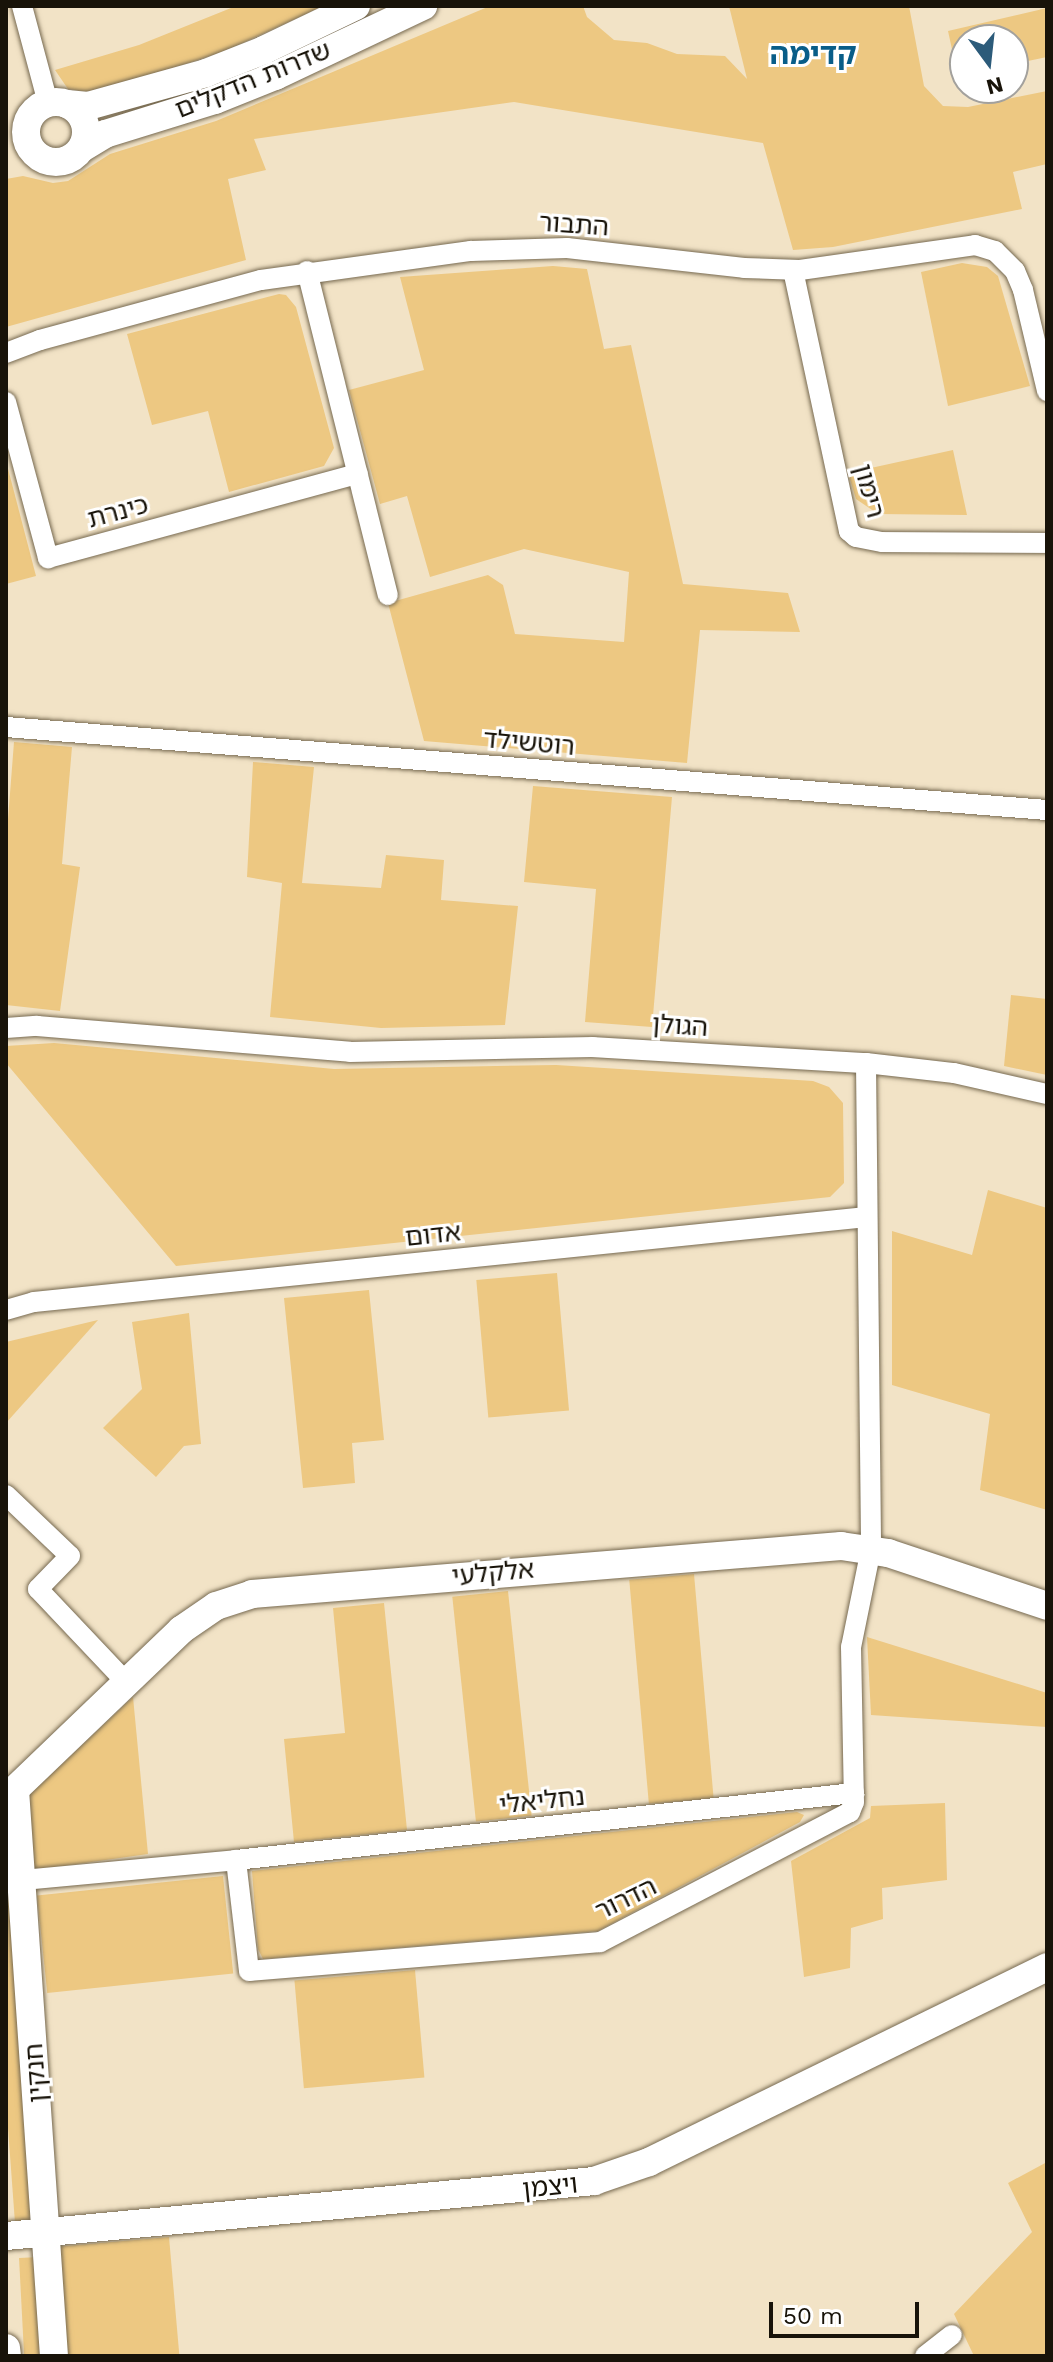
<!DOCTYPE html>
<html>
<head>
<meta charset="utf-8">
<style>
	body { margin:0 }
	#map { position:relative; width:1053px; height:2362px; overflow:hidden; background:#f2e3c6; font-family:"Work Sans","Noto Sans Hebrew",sans-serif }
	div>[style] { position:absolute }
	.green>* { inset:0; background:#edc882; transform-origin:0 0 }
	.roads { filter:drop-shadow(0 0 2px #766950) drop-shadow(0 0 2px #766950) }
	.street>* { height:20px; margin:-10px; padding:0 10px; transform-origin:10px; border-radius:10px; background:#fff }
	.secondary>* { height:28px; margin:-14px; padding:0 14px; transform-origin:14px; border-radius:14px; background:#fff }
	.secondary>.ring { margin:-14px; padding:0; box-sizing:content-box; background:none; border:28px solid #fff; border-radius:50% }
	span { translate:-50% -50%; white-space:nowrap; text-align:center; line-height:1.15; -webkit-text-stroke:6px #fff; paint-order:stroke }
	.street-label { font-size:26px; color:#181309 }
	.quarter-label { font-size:30px; color:#085d88; font-weight:700 }
	.frame { position:absolute; inset:0; border:8px solid #181309; pointer-events:none }
	.north { position:absolute; left:949px; top:24px; width:80px; height:80px; box-sizing:border-box; background:#fff; border:2px solid #a3a19d; border-radius:50%; rotate:165deg; font-size:22px; font-weight:700; line-height:32px; text-align:center; color:#181309 }
	.north::after { content:''; display:block; margin:auto; width:28px; height:36px; background:#2c5b7a; clip-path:polygon(50% 0,100% 100%,50% 72%,0 100%) }
	.scale { position:absolute; left:769px; top:2302px; width:150px; height:36px; box-sizing:border-box; border:4px solid #181309; border-top:0; padding-left:10px; font-size:24px; line-height:28px; white-space:nowrap; color:#181309; -webkit-text-stroke:6px #fff; paint-order:stroke }
</style>
</head>
<body>
<div id="map">
	<div class="green">
		<div style="clip-path:polygon(236px 6px,323px 6px,225px 51px,96px 93px,68px 89px,55px 70px,139px 45px)"></div>
		<div style="clip-path:polygon(490px 6px,583px 6px,587px 17px,614px 40px,647px 43px,677px 54px,725px 56px,747px 79px,729px 6px,909px 6px,924px 86px,943px 106px,968px 107px,1047px 91px,1047px 164px,1013px 172px,1022px 209px,833px 247px,793px 250px,763px 143px,514px 102px,254px 139px,266px 170px,228px 179px,246px 260px,6px 327px,6px 179px,23px 176px,53px 183px,68px 181px,110px 154px,216px 121px)"></div>
		<div style="clip-path:polygon(1047px 8px,1047px 57px,1013px 64px,1013px 40px,965px 40px,965px 75px,958px 77px,948px 31px)"></div>
		<div style="clip-path:polygon(962px 263px,987px 267px,998px 276px,1030px 386px,948px 406px,921px 272px)"></div>
		<div style="clip-path:polygon(553px 266px,587px 269px,604px 349px,631px 345px,683px 584px,788px 593px,800px 632px,700px 630px,687px 763px,424px 741px,388px 603px,488px 575px,503px 585px,515px 634px,624px 642px,629px 572px,524px 549px,430px 577px,407px 496px,380px 504px,349px 390px,424px 370px,400px 277px)"></div>
		<div style="clip-path:polygon(279px 294px,286px 295px,296px 307px,334px 448px,324px 466px,229px 492px,208px 411px,152px 425px,127px 334px)"></div>
		<div style="clip-path:polygon(953px 450px,967px 515px,878px 514px,856px 499px,848px 473px)"></div>
		<div style="clip-path:polygon(6px 461px,36px 576px,6px 584px)"></div>
		<div style="clip-path:polygon(14px 742px,72px 747px,62px 864px,80px 867px,60px 1011px,6px 1005px,6px 845px)"></div>
		<div style="clip-path:polygon(253px 762px,314px 767px,302px 883px,381px 888px,386px 855px,444px 860px,441px 900px,518px 906px,505px 1025px,381px 1028px,270px 1017px,282px 883px,247px 877px)"></div>
		<div style="clip-path:polygon(533px 786px,672px 797px,652px 1027px,585px 1022px,596px 889px,524px 882px)"></div>
		<div style="clip-path:polygon(1011px 995px,1047px 999px,1047px 1075px,1004px 1066px)"></div>
		<div style="clip-path:polygon(54px 1043px,334px 1069px,556px 1065px,813px 1081px,829px 1087px,843px 1103px,844px 1183px,830px 1197px,176px 1266px,6px 1063px,6px 1046px)"></div>
		<div style="clip-path:polygon(988px 1190px,1047px 1208px,1047px 1510px,980px 1490px,990px 1414px,892px 1385px,892px 1231px,972px 1255px)"></div>
		<div style="left:557px;top:1273px;width:138px;height:81px;rotate:85deg"></div>
		<div style="clip-path:polygon(369px 1290px,384px 1440px,352px 1443px,355px 1483px,303px 1488px,284px 1298px)"></div>
		<div style="clip-path:polygon(189px 1313px,201px 1444px,184px 1446px,156px 1477px,103px 1428px,142px 1389px,132px 1322px)"></div>
		<div style="clip-path:polygon(98px 1320px,6px 1423px,6px 1342px)"></div>
		<div style="left:694px;top:1574px;width:225px;height:65px;rotate:85deg"></div>
		<div style="left:508px;top:1591px;width:226px;height:56px;rotate:84deg"></div>
		<div style="clip-path:polygon(384px 1603px,407px 1830px,294px 1842px,284px 1739px,345px 1733px,333px 1608px)"></div>
		<div style="clip-path:polygon(867px 1637px,1047px 1693px,1047px 1727px,871px 1715px)"></div>
		<div style="clip-path:polygon(133px 1697px,148px 1854px,28px 1871px,25px 1799px)"></div>
		<div style="clip-path:polygon(945px 1803px,947px 1880px,882px 1888px,883px 1919px,851px 1928px,850px 1968px,804px 1977px,791px 1861px,870px 1818px,871px 1806px)"></div>
		<div style="clip-path:polygon(797px 1812px,804px 1815px,800px 1822px,598px 1931px,263px 1959px,258px 1949px,252px 1871px)"></div>
		<div style="clip-path:polygon(6px 1840px,38px 2222px,15px 2223px,6px 2101px)"></div>
		<div style="left:223px;top:1876px;width:98px;height:187px;rotate:84deg"></div>
		<div style="left:415px;top:1970px;width:108px;height:121px;rotate:85deg"></div>
		<div style="clip-path:polygon(1047px 2162px,1047px 2356px,974px 2356px,954px 2314px,1032px 2232px,1008px 2183px)"></div>
		<div style="left:169px;top:2237px;width:120px;height:113px;rotate:85deg"></div>
		<div style="left:40px;top:2257px;width:99px;height:21px;rotate:87deg"></div>
	</div>
	<div class="roads">
		<div class="street">
			<div style="left:22px;top:6px;width:100px;rotate:75deg"></div>
			<div style="left:793px;top:270px;width:267px;rotate:77.9deg"></div>
			<div style="left:849px;top:531px;width:9px;rotate:41deg"></div>
			<div style="left:856px;top:537px;width:26px;rotate:11deg"></div>
			<div style="left:882px;top:542px;width:165px;rotate:0.3deg"></div>
			<div style="left:307px;top:271px;width:334px;rotate:76deg"></div>
			<div style="left:6px;top:353px;width:36px;rotate:-21deg"></div>
			<div style="left:40px;top:340px;width:229px;rotate:-15.2deg"></div>
			<div style="left:261px;top:280px;width:212px;rotate:-7.9deg"></div>
			<div style="left:471px;top:251px;width:96px;rotate:-1.8deg"></div>
			<div style="left:567px;top:248px;width:178px;rotate:6.4deg"></div>
			<div style="left:744px;top:268px;width:56px;rotate:2deg"></div>
			<div style="left:800px;top:270px;width:177px;rotate:-8.1deg"></div>
			<div style="left:975px;top:245px;width:21px;rotate:17deg"></div>
			<div style="left:995px;top:251px;width:28px;rotate:45deg"></div>
			<div style="left:1015px;top:271px;width:21px;rotate:67deg"></div>
			<div style="left:1023px;top:290px;width:104px;rotate:76.6deg"></div>
			<div style="left:6px;top:402px;width:162px;rotate:74.9deg"></div>
			<div style="left:48px;top:558px;width:321px;rotate:-15.2deg"></div>
			<div style="left:6px;top:727px;width:1044px;rotate:4.56deg"></div>
			<div style="left:6px;top:1028px;width:31px;rotate:-4deg"></div>
			<div style="left:37px;top:1026px;width:314px;rotate:4.7deg"></div>
			<div style="left:350px;top:1052px;width:243px;rotate:-1.2deg"></div>
			<div style="left:593px;top:1047px;width:273px;rotate:3.4deg"></div>
			<div style="left:866px;top:1063px;width:486px;rotate:89.4deg"></div>
			<div style="left:871px;top:1549px;width:100px;rotate:101.5deg"></div>
			<div style="left:851px;top:1647px;width:155px;rotate:88.9deg"></div>
			<div style="left:854px;top:1802px;width:11px;rotate:112deg"></div>
			<div style="left:850px;top:1812px;width:282px;rotate:152.5deg"></div>
			<div style="left:600px;top:1942px;width:352px;rotate:175.3deg"></div>
			<div style="left:249px;top:1971px;width:112px;rotate:-96.7deg"></div>
			<div style="left:866px;top:1063px;width:89px;rotate:6.5deg"></div>
			<div style="left:954px;top:1073px;width:95px;rotate:12.7deg"></div>
			<div style="left:6px;top:1310px;width:29px;rotate:-16deg"></div>
			<div style="left:34px;top:1302px;width:837px;rotate:-5.83deg"></div>
			<div style="left:6px;top:1495px;width:88px;rotate:43.6deg"></div>
			<div style="left:70px;top:1556px;width:46px;rotate:134.1deg"></div>
			<div style="left:38px;top:1589px;width:128px;rotate:46.6deg"></div>
			<div style="left:22px;top:1880px;width:215px;rotate:-5.3deg"></div>
			<div style="left:236px;top:1860px;width:622px;rotate:-6.19deg"></div>
			<div style="left:925px;top:2356px;width:34px;rotate:-38deg"></div>
		</div>
		<div class="secondary">
			<div class="ring" style="left:26px;top:102px;width:32px;height:32px"></div>
			<div style="left:67px;top:104px;width:21px;rotate:5deg"></div>
			<div style="left:88px;top:106px;width:123px;rotate:-15.6deg"></div>
			<div style="left:206px;top:73px;width:62px;rotate:-21.6deg"></div>
			<div style="left:264px;top:50px;width:102px;rotate:-25.6deg"></div>
			<div style="left:82px;top:148px;width:27px;rotate:-31deg"></div>
			<div style="left:105px;top:134px;width:115px;rotate:-17.2deg"></div>
			<div style="left:215px;top:100px;width:65px;rotate:-21.8deg"></div>
			<div style="left:275px;top:76px;width:164px;rotate:-25.3deg"></div>
			<div style="left:15px;top:1790px;width:567px;rotate:86.06deg"></div>
			<div style="left:6px;top:1798px;width:243px;rotate:-43.8deg"></div>
			<div style="left:181px;top:1630px;width:42px;rotate:-34.4deg"></div>
			<div style="left:216px;top:1606px;width:38px;rotate:-18deg"></div>
			<div style="left:252px;top:1594px;width:591px;rotate:-4.66deg"></div>
			<div style="left:841px;top:1546px;width:48px;rotate:8.5deg"></div>
			<div style="left:888px;top:1553px;width:168px;rotate:18.4deg"></div>
			<div style="left:6px;top:2236px;width:591px;rotate:-5.34deg"></div>
			<div style="left:594px;top:2181px;width:58px;rotate:-19.1deg"></div>
			<div style="left:649px;top:2162px;width:443px;rotate:-26.1deg"></div>
			<div style="left:6px;top:2348px;width:8px;rotate:83deg"></div>
		</div>
	</div>
	<div class="street-label">
		<span style="left:253px;top:80px;rotate:-22deg">שדרות הדקלים</span>
		<span style="left:574px;top:225px;rotate:4deg">התבור</span>
		<span style="left:869px;top:491px;rotate:75deg">רימון</span>
		<span style="left:118px;top:512px;rotate:-15deg">כינרת</span>
		<span style="left:529px;top:743px;rotate:5deg">רוטשילד</span>
		<span style="left:680px;top:1026px;rotate:4deg">הגולן</span>
		<span style="left:433px;top:1235px;rotate:-6deg">אדום</span>
		<span style="left:493px;top:1573px;rotate:-5deg">אלקלעי</span>
		<span style="left:542px;top:1801px;rotate:-6deg">נחליאלי</span>
		<span style="left:626px;top:1899px;rotate:-26deg">הדרור</span>
		<span style="left:36px;top:2073px;rotate:-94deg">חנקין</span>
		<span style="left:550px;top:2187px;rotate:-6deg">ויצמן</span>
	</div>
	<div class="quarter-label">
		<span style="left:813px;top:54px">קדימה</span>
	</div>
	<div class="frame"></div>
	<div class="north">N</div>
	<div class="scale">50 m</div>
</div>
</body>
</html>
